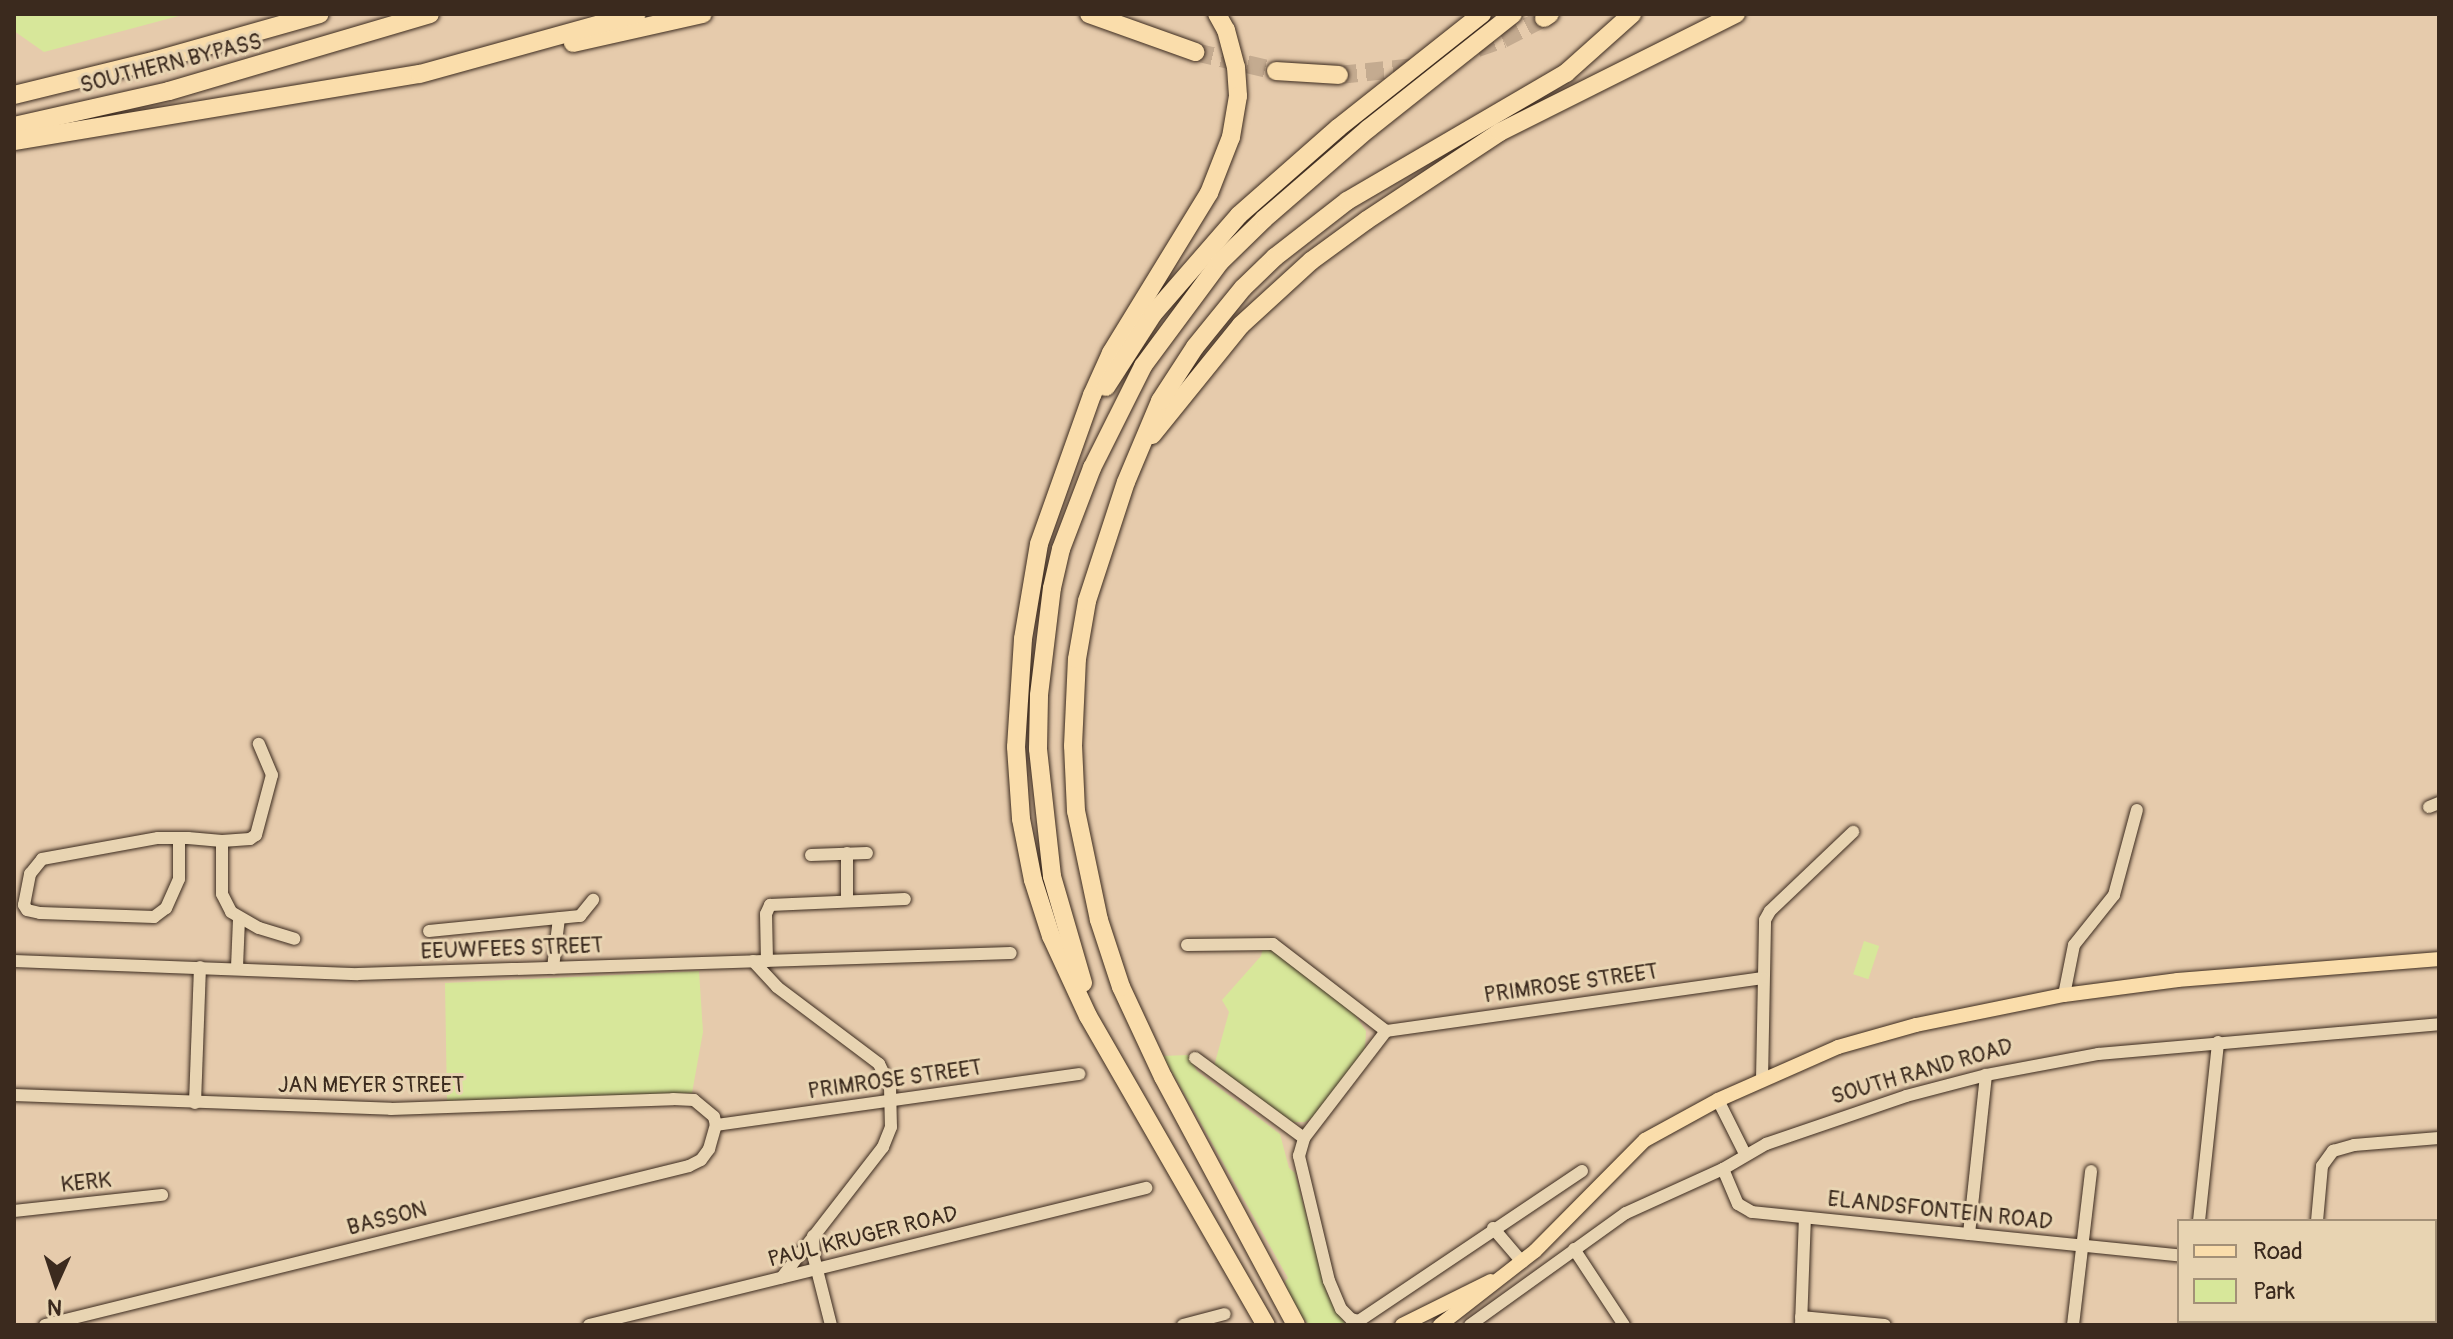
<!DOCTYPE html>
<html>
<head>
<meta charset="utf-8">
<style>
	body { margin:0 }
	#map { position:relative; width:2453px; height:1339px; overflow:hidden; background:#e6cbac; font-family:Pangolin,sans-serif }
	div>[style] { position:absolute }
	.green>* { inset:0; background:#d7e79a; transform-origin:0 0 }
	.highway-tunnel>* { height:18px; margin-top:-9px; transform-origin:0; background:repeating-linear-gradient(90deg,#c4ab90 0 18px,transparent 0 27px) }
	.roads { filter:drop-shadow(0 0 2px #3b2a1e) drop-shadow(0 0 2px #3b2a1e) }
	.minor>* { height:12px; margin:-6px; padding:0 6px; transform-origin:6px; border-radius:6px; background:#e8d4b2 }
	.major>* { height:14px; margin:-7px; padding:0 7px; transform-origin:7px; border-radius:7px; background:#faddab }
	.highway>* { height:18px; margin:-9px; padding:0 9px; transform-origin:9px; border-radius:9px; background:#faddab }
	span { translate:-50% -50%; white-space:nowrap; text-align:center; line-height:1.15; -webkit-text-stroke:6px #e8d4b2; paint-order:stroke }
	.street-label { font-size:22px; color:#3b2a1e }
	.frame { position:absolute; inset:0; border:16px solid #3b2a1e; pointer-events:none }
	.legend { position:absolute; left:2177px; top:1219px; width:260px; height:104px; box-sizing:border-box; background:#e8d4b2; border:2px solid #a39077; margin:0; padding:10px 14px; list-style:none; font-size:24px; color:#3b2a1e }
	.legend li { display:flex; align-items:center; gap:16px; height:40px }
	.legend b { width:40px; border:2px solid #a39077 }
	.north { position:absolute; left:16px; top:1243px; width:80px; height:80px; -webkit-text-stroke:6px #e8d4b2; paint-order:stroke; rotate:183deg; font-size:22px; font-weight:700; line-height:32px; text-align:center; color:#3b2a1e }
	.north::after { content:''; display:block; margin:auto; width:28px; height:36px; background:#3b2a1e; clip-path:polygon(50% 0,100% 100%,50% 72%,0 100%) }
</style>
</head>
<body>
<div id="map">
	<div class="green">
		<div style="clip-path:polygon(14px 14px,186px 14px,44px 52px,14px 31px)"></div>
		<div style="left:1864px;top:941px;width:16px;height:35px;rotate:18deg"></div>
		<div style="clip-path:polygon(1263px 948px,1271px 950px,1351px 1009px,1366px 1031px,1365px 1049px,1314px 1116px,1305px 1122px,1291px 1122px,1214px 1066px,1229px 1012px,1222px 1000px,1261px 956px)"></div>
		<div style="clip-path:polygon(699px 971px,703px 1032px,692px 1093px,447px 1101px,445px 983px)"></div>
		<div style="clip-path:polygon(1188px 1055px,1197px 1071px,1280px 1134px,1289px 1168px,1295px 1173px,1327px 1294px,1346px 1325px,1309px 1325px,1301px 1316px,1289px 1295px,1285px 1281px,1288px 1278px,1163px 1056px)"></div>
	</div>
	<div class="highway-tunnel">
		<div style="left:1195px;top:52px;width:83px;rotate:13.2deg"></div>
		<div style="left:1339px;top:75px;width:87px;rotate:-5.9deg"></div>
		<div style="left:1426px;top:66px;width:82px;rotate:-19.3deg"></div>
		<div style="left:1503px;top:39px;width:46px;rotate:-27.1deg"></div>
	</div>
	<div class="roads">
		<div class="minor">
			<div style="left:2429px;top:807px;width:11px;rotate:-22deg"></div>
			<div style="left:179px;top:838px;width:41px;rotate:90deg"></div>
			<div style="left:179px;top:879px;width:32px;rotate:114deg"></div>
			<div style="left:166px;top:908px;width:15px;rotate:143deg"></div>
			<div style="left:154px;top:917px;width:114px;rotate:-178deg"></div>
			<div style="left:40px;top:913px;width:13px;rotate:-167deg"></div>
			<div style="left:27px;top:910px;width:6px;rotate:-121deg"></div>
			<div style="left:24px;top:905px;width:32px;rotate:-79deg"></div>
			<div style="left:30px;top:874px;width:19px;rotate:-51deg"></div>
			<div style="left:42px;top:859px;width:118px;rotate:-10.3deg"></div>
			<div style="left:158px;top:838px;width:30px"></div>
			<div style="left:188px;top:838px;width:34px;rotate:5deg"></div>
			<div style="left:222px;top:841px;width:28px;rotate:-4deg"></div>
			<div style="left:250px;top:839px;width:7px;rotate:-34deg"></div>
			<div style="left:256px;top:835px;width:62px;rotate:-75.1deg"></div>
			<div style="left:272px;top:775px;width:34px;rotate:-113deg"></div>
			<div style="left:222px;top:841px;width:53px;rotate:90deg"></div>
			<div style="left:222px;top:894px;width:20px;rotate:63deg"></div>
			<div style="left:231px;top:912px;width:32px;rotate:30deg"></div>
			<div style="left:259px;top:928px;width:37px;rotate:17deg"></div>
			<div style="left:847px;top:853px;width:48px;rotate:90deg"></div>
			<div style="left:811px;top:855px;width:56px;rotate:-2deg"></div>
			<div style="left:429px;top:931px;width:152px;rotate:-5.7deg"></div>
			<div style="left:580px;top:916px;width:21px;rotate:-51deg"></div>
			<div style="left:1187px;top:945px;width:86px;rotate:-0.7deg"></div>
			<div style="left:1273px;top:944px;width:143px;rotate:37.6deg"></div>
			<div style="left:14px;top:961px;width:344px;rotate:2.2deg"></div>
			<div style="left:358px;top:974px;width:653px;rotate:-1.84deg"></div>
			<div style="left:753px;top:961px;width:35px;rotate:47deg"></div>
			<div style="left:777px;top:987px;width:128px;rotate:37deg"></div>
			<div style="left:879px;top:1064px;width:25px;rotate:64deg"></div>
			<div style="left:890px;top:1087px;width:40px;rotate:88.6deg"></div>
			<div style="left:891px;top:1127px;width:22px;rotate:112deg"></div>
			<div style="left:883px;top:1147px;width:165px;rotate:127.8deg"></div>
			<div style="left:767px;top:961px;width:47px;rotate:-91.2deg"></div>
			<div style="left:766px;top:914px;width:10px;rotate:-66deg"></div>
			<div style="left:770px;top:905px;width:135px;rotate:-2.5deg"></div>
			<div style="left:237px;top:967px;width:48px;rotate:-87.6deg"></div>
			<div style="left:553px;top:968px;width:50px;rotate:-83.2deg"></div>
			<div style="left:2064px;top:995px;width:51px;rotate:-78.7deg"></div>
			<div style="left:2074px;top:945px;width:64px;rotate:-51.3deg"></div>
			<div style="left:2114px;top:895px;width:88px;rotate:-74.9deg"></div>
			<div style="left:1195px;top:1058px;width:135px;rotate:36.3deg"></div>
			<div style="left:1762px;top:1080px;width:160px;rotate:-88.9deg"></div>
			<div style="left:1765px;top:920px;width:10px;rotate:-61deg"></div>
			<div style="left:1770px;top:911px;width:115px;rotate:-43.6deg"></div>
			<div style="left:14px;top:1095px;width:377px;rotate:2.1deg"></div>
			<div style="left:391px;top:1109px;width:282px;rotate:-2deg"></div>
			<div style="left:673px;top:1099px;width:21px;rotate:3deg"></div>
			<div style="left:694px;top:1100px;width:26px;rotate:40deg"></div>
			<div style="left:714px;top:1117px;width:8px;rotate:76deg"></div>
			<div style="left:1718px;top:1100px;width:60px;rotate:63.4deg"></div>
			<div style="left:195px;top:1103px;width:136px;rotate:-87.9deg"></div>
			<div style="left:716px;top:1125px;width:367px;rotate:-8deg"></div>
			<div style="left:1723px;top:1169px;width:38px;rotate:67deg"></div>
			<div style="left:1738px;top:1204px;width:16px;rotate:30deg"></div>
			<div style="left:1752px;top:1212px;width:429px;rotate:5.8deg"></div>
			<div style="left:1582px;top:1171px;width:269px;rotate:146.1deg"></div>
			<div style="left:1359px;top:1321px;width:8px;rotate:-166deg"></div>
			<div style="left:1351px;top:1319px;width:14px;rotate:-135deg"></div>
			<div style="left:1341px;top:1309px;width:30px;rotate:-113deg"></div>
			<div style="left:1329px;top:1281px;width:129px;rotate:-103.5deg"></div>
			<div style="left:1299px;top:1156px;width:19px;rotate:-74deg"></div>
			<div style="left:1304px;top:1138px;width:135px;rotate:-52.5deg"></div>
			<div style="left:1386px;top:1031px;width:380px;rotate:-8deg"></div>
			<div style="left:14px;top:1211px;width:149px;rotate:-6.2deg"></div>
			<div style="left:2199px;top:1221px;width:180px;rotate:-83.9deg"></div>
			<div style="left:2317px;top:1221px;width:55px;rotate:-84.8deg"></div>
			<div style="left:2322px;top:1166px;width:19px;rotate:-54deg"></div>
			<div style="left:2333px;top:1151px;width:22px;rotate:-16deg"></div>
			<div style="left:2354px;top:1145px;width:85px;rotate:-4.7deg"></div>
			<div style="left:1493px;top:1228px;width:45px;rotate:49.5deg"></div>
			<div style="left:1969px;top:1234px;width:160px;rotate:-83.9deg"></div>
			<div style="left:813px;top:1236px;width:22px;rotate:87deg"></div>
			<div style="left:814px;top:1258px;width:69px;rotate:75.8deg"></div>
			<div style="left:1574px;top:1249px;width:91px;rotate:56.7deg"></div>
			<div style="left:1801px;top:1317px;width:84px;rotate:5.4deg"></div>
			<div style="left:45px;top:1325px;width:663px;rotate:-13.87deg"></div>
			<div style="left:689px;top:1166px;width:13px;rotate:-27deg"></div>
			<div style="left:701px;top:1160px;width:14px;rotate:-54deg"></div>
			<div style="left:709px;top:1149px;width:25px;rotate:-74deg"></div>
			<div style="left:589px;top:1325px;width:574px;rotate:-13.82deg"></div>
			<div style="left:1183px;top:1325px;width:43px;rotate:-14.7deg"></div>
			<div style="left:1470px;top:1325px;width:192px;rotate:-35.7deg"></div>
			<div style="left:1626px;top:1213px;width:107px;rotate:-24.4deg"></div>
			<div style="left:1723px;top:1169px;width:50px;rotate:-30.2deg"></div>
			<div style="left:1766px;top:1144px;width:148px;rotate:-18.9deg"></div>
			<div style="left:1906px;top:1096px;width:83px;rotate:-14.7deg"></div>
			<div style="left:1986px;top:1075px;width:114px;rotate:-10.6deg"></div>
			<div style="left:2098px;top:1054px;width:342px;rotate:-5deg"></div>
			<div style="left:1801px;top:1325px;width:107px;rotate:-87.9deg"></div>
			<div style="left:2073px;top:1325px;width:155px;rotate:-83.3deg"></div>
			<div style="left:2188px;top:1325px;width:4px;rotate:-76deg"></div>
			<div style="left:2307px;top:1325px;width:4px;rotate:-90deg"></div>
			<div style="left:2419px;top:1325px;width:4px;rotate:-76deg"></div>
		</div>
		<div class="major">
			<div style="left:1402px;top:1325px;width:99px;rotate:-26.3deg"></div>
			<div style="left:1440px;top:1325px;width:120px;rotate:-37.9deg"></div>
			<div style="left:1535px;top:1251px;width:156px;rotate:-45.3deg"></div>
			<div style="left:1645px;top:1140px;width:83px;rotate:-28.7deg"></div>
			<div style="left:1718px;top:1100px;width:131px;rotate:-23.8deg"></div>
			<div style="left:1838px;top:1047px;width:81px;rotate:-15.8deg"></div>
			<div style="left:1916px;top:1025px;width:151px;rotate:-11.5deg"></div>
			<div style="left:2064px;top:995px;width:115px;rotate:-7.5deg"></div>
			<div style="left:2178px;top:980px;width:262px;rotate:-4.6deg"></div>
		</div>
		<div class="highway">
			<div style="left:1089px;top:14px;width:113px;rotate:19.7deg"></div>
			<div style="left:1217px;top:14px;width:18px;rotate:61deg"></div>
			<div style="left:1226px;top:30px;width:38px;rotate:75deg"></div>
			<div style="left:1236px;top:67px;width:29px;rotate:86deg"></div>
			<div style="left:1238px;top:96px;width:42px;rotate:99.7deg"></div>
			<div style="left:1231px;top:137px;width:60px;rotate:111.4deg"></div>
			<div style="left:1209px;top:193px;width:188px;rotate:121.5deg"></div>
			<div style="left:1111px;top:353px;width:46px;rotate:114.3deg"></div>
			<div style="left:1092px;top:395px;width:158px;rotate:109.6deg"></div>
			<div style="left:1039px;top:544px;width:96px;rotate:99.6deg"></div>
			<div style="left:1023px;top:639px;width:108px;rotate:93.7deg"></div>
			<div style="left:1016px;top:747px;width:72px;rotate:86deg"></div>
			<div style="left:1021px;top:819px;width:62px;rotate:78.9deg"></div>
			<div style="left:1033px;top:880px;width:59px;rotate:72.2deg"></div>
			<div style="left:1051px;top:936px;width:88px;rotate:65.2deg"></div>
			<div style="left:1088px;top:1016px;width:357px;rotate:60.1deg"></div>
			<div style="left:1544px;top:18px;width:7px;rotate:-34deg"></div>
			<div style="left:573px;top:43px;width:133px;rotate:-12.6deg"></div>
			<div style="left:1276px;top:71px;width:63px;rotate:3.6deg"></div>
			<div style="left:14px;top:95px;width:147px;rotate:-13.8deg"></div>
			<div style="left:157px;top:60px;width:169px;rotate:-15.8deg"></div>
			<div style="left:14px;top:126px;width:159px;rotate:-12.7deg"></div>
			<div style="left:169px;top:91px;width:272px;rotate:-16.4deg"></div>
			<div style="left:14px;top:141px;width:411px;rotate:-9.4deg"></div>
			<div style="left:420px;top:74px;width:225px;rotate:-15.5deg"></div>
			<div style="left:1106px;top:387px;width:87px;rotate:-57.2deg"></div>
			<div style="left:1153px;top:314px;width:131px;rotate:-49deg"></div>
			<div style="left:1239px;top:215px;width:132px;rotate:-41.3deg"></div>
			<div style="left:1338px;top:128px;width:184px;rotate:-38.4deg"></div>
			<div style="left:1152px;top:435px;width:141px;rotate:-51deg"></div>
			<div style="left:1241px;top:325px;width:95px;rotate:-42.4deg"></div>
			<div style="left:1311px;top:261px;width:69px;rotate:-36.2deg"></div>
			<div style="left:1367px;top:220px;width:159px;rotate:-33.5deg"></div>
			<div style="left:1500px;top:132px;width:264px;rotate:-26.6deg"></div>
			<div style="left:1083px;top:983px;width:111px;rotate:-106.2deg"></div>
			<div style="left:1052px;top:876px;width:128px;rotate:-96.3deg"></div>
			<div style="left:1038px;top:749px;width:54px;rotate:-88.9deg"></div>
			<div style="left:1039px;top:695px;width:108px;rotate:-83.1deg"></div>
			<div style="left:1052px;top:588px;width:40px;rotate:-77deg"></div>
			<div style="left:1061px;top:549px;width:87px;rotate:-69.1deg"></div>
			<div style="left:1092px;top:468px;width:114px;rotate:-63.4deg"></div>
			<div style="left:1143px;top:366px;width:129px;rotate:-53.5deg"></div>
			<div style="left:1220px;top:262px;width:62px;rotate:-44.3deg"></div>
			<div style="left:1264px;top:219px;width:138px;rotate:-40.9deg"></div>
			<div style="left:1368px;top:129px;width:185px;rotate:-38.4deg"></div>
			<div style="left:1296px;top:1325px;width:281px;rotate:-118.2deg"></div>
			<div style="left:1163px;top:1077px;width:99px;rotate:-115deg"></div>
			<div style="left:1121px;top:987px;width:71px;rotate:-108.2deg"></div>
			<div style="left:1099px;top:920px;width:111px;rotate:-101.9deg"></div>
			<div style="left:1076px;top:811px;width:65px;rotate:-92.6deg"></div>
			<div style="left:1073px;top:746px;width:87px;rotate:-87.4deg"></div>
			<div style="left:1077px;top:659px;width:59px;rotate:-80.2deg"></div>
			<div style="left:1087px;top:601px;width:125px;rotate:-71.9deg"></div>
			<div style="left:1126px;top:482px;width:88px;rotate:-67.2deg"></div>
			<div style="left:1160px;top:401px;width:64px;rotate:-57.1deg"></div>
			<div style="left:1195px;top:347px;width:76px;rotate:-50.9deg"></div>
			<div style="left:1243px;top:288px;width:45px;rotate:-44.1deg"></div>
			<div style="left:1275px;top:257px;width:91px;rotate:-37.9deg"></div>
			<div style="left:1347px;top:201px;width:254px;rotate:-30.3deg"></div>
			<div style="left:1566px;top:73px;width:89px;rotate:-41.8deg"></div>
		</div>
	</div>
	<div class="street-label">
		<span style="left:171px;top:64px;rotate:-14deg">SOUTHERN BYPASS</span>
		<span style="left:512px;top:949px;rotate:-2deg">EEUWFEES STREET</span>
		<span style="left:1571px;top:984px;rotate:-8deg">PRIMROSE STREET</span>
		<span style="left:1922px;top:1072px;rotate:-16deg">SOUTH RAND ROAD</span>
		<span style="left:895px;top:1080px;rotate:-8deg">PRIMROSE STREET</span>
		<span style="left:371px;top:1086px">JAN MEYER STREET</span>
		<span style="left:86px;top:1183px;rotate:-6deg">KERK</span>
		<span style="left:1940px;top:1211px;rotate:6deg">ELANDSFONTEIN ROAD</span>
		<span style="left:387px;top:1219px;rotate:-14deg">BASSON</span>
		<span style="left:863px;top:1237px;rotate:-14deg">PAUL KRUGER ROAD</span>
	</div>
	<div class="frame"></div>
	<ul class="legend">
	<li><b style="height:10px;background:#faddab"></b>Road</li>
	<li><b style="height:22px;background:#d7e79a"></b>Park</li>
	</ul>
	<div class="north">N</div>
</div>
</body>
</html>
